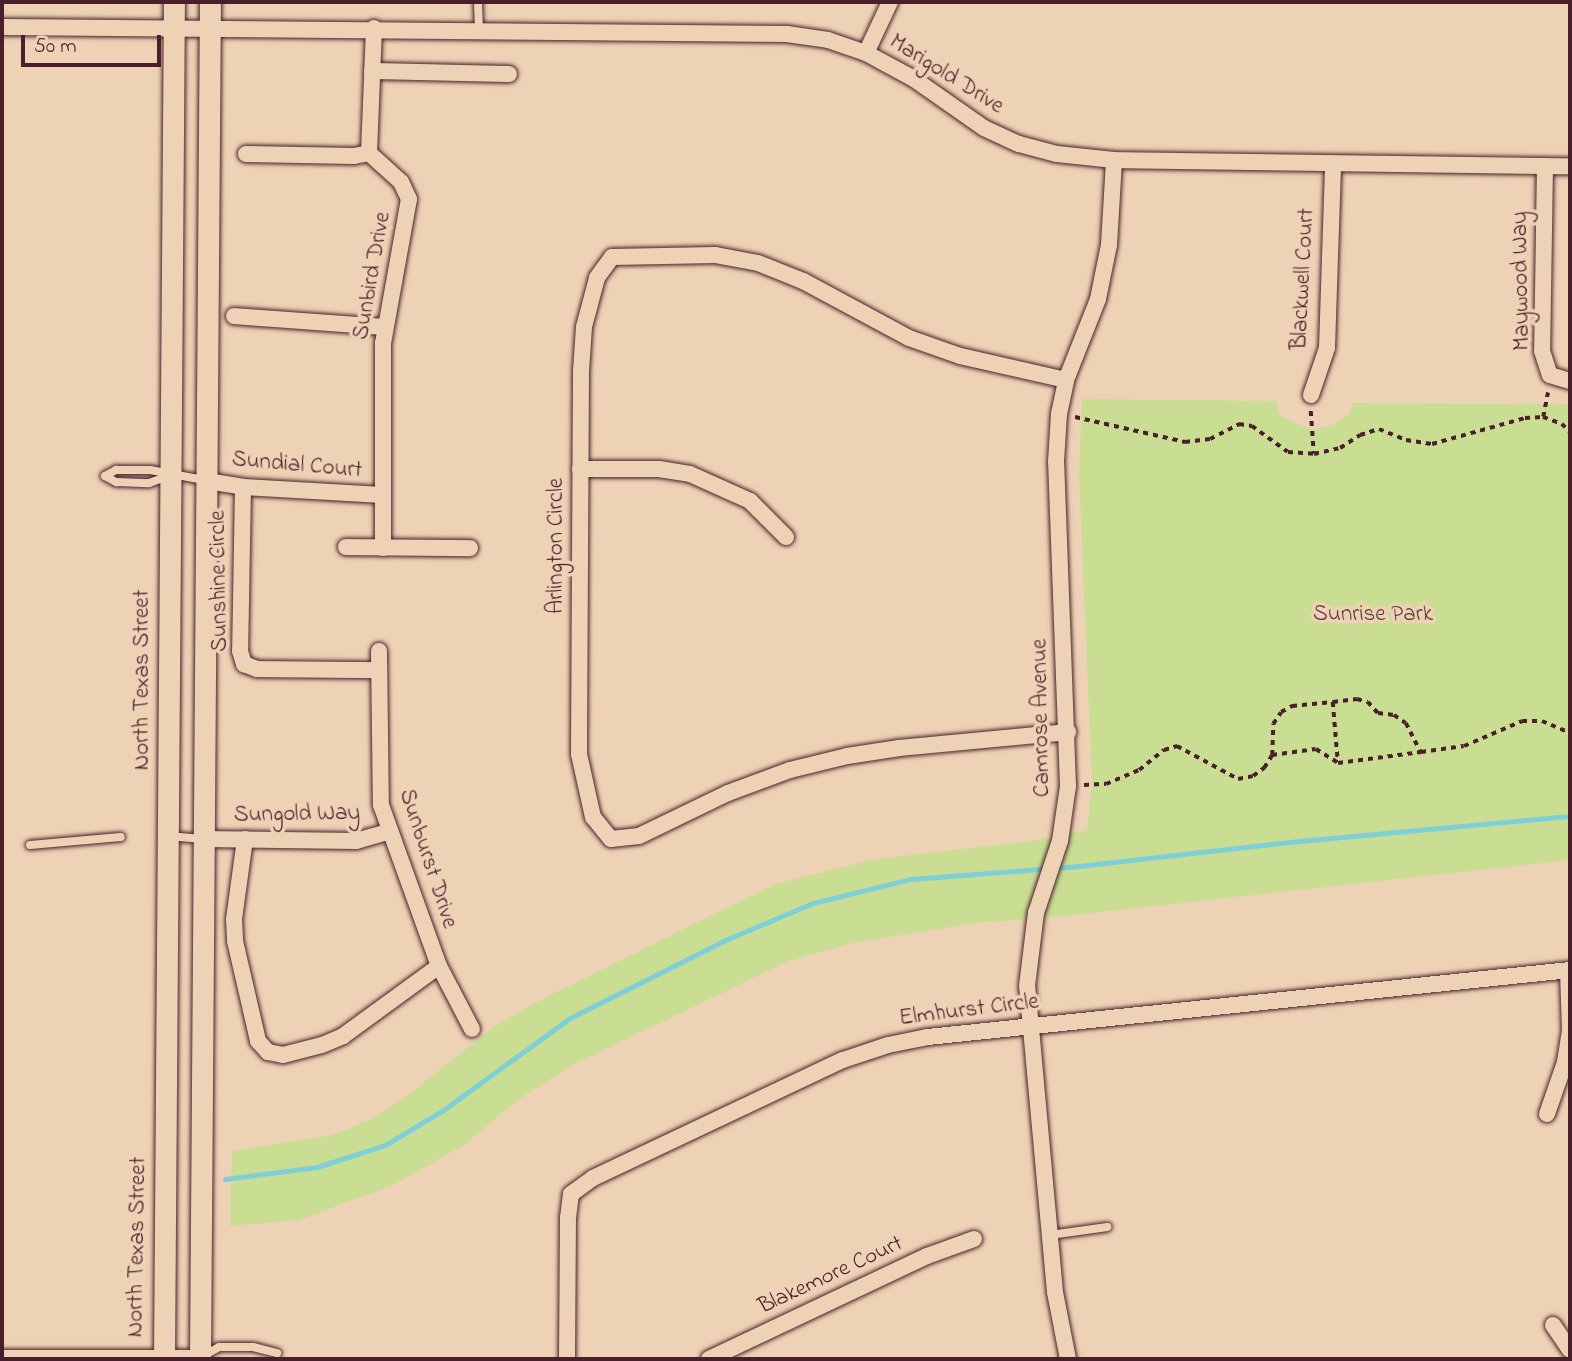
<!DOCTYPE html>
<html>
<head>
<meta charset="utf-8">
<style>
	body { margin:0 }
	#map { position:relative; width:1572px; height:1361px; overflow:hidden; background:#eed2b5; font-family:"Indie Flower",sans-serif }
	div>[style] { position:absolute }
	.green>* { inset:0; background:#c9de93 }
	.stream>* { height:5px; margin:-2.5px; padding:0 2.5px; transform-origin:2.5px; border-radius:2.5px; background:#7fd0d6 }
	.path>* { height:3.5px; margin-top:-1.75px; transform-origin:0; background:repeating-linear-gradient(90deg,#4a1f2b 0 5px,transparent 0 10px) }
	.roads { filter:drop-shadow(0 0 2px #4a1f2b) drop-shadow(0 0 2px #4a1f2b) }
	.lane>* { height:8px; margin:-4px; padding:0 4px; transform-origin:4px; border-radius:4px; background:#eed2b5 }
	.street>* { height:16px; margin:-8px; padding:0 8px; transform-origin:8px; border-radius:8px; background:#eed2b5 }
	.secondary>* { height:21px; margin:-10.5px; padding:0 10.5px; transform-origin:10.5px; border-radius:10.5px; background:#eed2b5 }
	span { translate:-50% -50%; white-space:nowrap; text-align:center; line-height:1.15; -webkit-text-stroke:7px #eed2b5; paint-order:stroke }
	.street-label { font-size:23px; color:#4a1f2b }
	.park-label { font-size:23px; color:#5d3c3b }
	.frame { position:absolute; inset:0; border:4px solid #4a1f2b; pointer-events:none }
	.scale { position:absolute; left:21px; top:35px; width:140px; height:32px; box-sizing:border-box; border:4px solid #4a1f2b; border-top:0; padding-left:9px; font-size:21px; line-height:24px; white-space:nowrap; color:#4a1f2b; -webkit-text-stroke:5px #eed2b5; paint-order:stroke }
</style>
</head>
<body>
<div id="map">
	<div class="green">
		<div style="clip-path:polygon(1082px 399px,1276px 401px,1280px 416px,1312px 430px,1335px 424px,1350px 413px,1352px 403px,1570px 404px,1570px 860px,1057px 917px,975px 923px,852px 943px,789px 961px,570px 1066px,515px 1102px,464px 1145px,393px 1185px,299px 1220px,230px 1226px,232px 1151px,332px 1135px,370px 1120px,403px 1099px,495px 1026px,548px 996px,775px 884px,876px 859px,1032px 841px,1087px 830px,1092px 781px,1079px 474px)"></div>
	</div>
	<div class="stream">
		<div style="left:225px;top:1179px;width:93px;rotate:-7.4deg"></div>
		<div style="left:317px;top:1167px;width:71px;rotate:-17.9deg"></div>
		<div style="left:385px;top:1145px;width:66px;rotate:-30.8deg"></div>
		<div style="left:442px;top:1111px;width:158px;rotate:-36deg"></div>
		<div style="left:570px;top:1018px;width:179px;rotate:-26.6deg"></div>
		<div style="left:730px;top:938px;width:90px;rotate:-22.9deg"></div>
		<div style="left:813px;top:903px;width:101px;rotate:-13.8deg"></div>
		<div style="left:911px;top:879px;width:169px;rotate:-4.4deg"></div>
		<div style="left:1079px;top:866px;width:211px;rotate:-6.5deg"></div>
		<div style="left:1289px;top:842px;width:282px;rotate:-5.3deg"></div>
	</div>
	<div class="path">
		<div style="left:1311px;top:411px;width:43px;rotate:86deg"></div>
		<div style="left:1075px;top:417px;width:113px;rotate:12.8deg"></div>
		<div style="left:1185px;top:442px;width:25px;rotate:-7deg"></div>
		<div style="left:1210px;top:439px;width:33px;rotate:-27deg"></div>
		<div style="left:1239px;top:424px;width:13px;rotate:9deg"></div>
		<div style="left:1252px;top:426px;width:44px;rotate:35.8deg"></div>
		<div style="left:1288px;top:452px;width:26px;rotate:4deg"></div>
		<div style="left:1314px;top:454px;width:27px;rotate:-13deg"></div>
		<div style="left:1340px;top:448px;width:24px;rotate:-33deg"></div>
		<div style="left:1360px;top:435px;width:20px;rotate:-18deg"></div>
		<div style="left:1379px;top:429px;width:29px;rotate:22deg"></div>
		<div style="left:1406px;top:440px;width:26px;rotate:9deg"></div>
		<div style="left:1432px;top:444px;width:97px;rotate:-15.6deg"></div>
		<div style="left:1525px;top:418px;width:18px;rotate:-3deg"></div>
		<div style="left:1543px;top:417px;width:20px;rotate:20deg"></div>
		<div style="left:1562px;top:424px;width:11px;rotate:45deg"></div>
		<div style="left:1543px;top:417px;width:25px;rotate:-79deg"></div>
		<div style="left:1333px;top:702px;width:60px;rotate:85.2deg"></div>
		<div style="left:1272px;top:755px;width:44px;rotate:-7.8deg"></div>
		<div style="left:1316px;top:749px;width:26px;rotate:32deg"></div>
		<div style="left:1338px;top:763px;width:84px;rotate:-7.5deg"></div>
		<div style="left:1084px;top:785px;width:22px;rotate:-3deg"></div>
		<div style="left:1106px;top:784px;width:36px;rotate:-23deg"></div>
		<div style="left:1139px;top:770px;width:32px;rotate:-39deg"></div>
		<div style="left:1164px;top:750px;width:14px;rotate:-17deg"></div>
		<div style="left:1177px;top:746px;width:69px;rotate:28.4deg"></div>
		<div style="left:1238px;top:779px;width:15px;rotate:-11deg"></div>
		<div style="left:1253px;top:776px;width:14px;rotate:-36deg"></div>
		<div style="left:1264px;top:768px;width:15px;rotate:-58deg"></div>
		<div style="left:1272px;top:755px;width:31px;rotate:-88deg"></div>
		<div style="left:1273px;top:724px;width:14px;rotate:-56deg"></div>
		<div style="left:1281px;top:712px;width:13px;rotate:-29deg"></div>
		<div style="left:1292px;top:706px;width:41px;rotate:-5.6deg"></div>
		<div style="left:1333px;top:702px;width:24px;rotate:-7deg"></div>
		<div style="left:1357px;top:699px;width:11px;rotate:15deg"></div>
		<div style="left:1368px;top:702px;width:15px;rotate:48deg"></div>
		<div style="left:1378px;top:713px;width:16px;rotate:7deg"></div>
		<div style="left:1394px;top:715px;width:14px;rotate:34deg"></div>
		<div style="left:1406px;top:723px;width:33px;rotate:63deg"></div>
		<div style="left:1421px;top:752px;width:43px;rotate:-7.9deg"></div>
		<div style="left:1464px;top:746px;width:63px;rotate:-23.3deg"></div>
		<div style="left:1522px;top:721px;width:20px"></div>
		<div style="left:1542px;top:721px;width:30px;rotate:23deg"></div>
	</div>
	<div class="roads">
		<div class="lane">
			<div style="left:478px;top:2px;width:28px;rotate:88deg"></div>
			<div style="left:105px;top:476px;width:13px;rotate:-29deg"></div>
			<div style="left:116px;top:470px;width:34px"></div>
			<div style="left:150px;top:470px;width:55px;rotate:10.5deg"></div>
			<div style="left:105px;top:476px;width:13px;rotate:29deg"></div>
			<div style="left:116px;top:482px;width:33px;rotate:2deg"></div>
			<div style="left:149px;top:483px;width:20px;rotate:-20deg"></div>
			<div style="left:168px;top:836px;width:35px;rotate:5deg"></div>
			<div style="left:30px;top:845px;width:91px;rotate:-5deg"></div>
			<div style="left:1050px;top:1235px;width:58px;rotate:-8deg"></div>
			<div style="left:203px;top:1356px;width:18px;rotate:-29deg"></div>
			<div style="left:219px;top:1347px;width:34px"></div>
			<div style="left:253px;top:1347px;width:25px;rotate:14deg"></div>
		</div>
		<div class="street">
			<div style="left:2px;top:27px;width:785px;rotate:0.51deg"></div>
			<div style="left:787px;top:34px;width:41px;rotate:8.3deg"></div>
			<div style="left:828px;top:40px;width:40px;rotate:18.9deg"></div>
			<div style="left:866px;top:53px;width:55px;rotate:28.4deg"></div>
			<div style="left:914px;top:79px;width:85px;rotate:35deg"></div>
			<div style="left:984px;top:128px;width:38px;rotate:25deg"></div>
			<div style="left:1019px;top:144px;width:39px;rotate:15deg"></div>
			<div style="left:1057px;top:154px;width:57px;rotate:6deg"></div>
			<div style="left:1114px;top:160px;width:456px;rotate:0.8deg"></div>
			<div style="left:374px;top:28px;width:125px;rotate:92.3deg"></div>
			<div style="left:369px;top:153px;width:43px;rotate:42.2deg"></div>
			<div style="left:401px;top:182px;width:19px;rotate:65deg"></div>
			<div style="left:409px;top:199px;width:146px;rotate:100.2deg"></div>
			<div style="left:383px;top:343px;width:205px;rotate:90deg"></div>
			<div style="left:866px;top:53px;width:56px;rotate:-64.8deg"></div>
			<div style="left:372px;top:71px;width:137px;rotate:1.3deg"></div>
			<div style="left:246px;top:154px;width:108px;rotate:1.1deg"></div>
			<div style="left:354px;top:156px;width:15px;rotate:-11deg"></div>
			<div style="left:1545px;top:166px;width:185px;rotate:90.9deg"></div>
			<div style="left:1542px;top:351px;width:25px;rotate:72deg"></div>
			<div style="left:1550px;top:375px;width:21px;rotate:17deg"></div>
			<div style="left:234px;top:316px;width:150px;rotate:4.2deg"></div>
			<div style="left:1066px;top:380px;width:109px;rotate:-167.2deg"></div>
			<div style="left:960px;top:356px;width:54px;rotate:-160.6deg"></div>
			<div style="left:909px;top:338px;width:120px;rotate:-151.7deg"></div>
			<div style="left:803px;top:281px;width:48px;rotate:-158.2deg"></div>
			<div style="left:758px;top:263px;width:44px;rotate:-169.5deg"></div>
			<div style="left:715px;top:255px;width:103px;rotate:178.9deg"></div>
			<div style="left:612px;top:257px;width:26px;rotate:126deg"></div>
			<div style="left:597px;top:278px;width:51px;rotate:104.9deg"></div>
			<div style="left:584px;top:327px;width:44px;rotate:93.9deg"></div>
			<div style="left:581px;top:371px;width:383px;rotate:90.3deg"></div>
			<div style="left:579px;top:754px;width:65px;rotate:77.5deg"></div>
			<div style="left:593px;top:817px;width:28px;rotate:51deg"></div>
			<div style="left:611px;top:839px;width:28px;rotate:-6deg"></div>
			<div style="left:639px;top:836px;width:99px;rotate:-25.8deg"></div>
			<div style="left:728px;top:793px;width:66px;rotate:-20.4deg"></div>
			<div style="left:790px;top:770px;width:59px;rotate:-13.8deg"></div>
			<div style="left:847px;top:756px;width:53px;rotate:-8.7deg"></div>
			<div style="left:899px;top:748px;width:170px;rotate:-5.4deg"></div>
			<div style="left:1311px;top:395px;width:50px;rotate:-71.2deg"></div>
			<div style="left:1327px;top:348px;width:184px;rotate:-88.1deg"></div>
			<div style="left:580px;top:469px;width:79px"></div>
			<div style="left:659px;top:469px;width:31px;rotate:9deg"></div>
			<div style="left:690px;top:474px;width:66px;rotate:24.2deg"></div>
			<div style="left:750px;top:501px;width:51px;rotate:45deg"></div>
			<div style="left:207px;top:481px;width:36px;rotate:9deg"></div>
			<div style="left:243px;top:487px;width:140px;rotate:3.3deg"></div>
			<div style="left:243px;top:487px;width:164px;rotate:91deg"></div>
			<div style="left:240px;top:651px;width:14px;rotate:73deg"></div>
			<div style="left:244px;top:664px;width:14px;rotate:21deg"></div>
			<div style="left:257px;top:669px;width:122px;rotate:0.5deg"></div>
			<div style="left:346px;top:547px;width:124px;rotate:0.5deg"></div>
			<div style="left:379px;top:651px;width:154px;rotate:89.3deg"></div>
			<div style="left:381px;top:805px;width:171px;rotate:70.2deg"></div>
			<div style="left:439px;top:966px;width:71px;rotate:62.4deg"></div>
			<div style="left:204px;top:839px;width:152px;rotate:0.8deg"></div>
			<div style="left:356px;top:841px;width:35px;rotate:-16deg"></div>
			<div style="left:245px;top:839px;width:81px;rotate:97.8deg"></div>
			<div style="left:234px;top:919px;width:22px;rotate:87deg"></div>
			<div style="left:235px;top:941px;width:103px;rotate:77deg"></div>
			<div style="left:258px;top:1041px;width:15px;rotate:48deg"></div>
			<div style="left:268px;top:1052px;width:15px;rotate:11deg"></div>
			<div style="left:283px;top:1055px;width:40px;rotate:-14.4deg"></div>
			<div style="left:322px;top:1045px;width:23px;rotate:-23deg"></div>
			<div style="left:343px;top:1036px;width:119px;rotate:-36.1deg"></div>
			<div style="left:1547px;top:1114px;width:55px;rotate:-70.9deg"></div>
			<div style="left:1565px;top:1062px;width:31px;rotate:-81deg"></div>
			<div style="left:1570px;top:1031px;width:60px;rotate:-91.9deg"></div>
			<div style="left:1553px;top:1325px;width:30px;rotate:56deg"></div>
			<div style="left:2px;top:1358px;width:198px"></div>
			<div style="left:567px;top:1359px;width:141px;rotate:-89.6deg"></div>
			<div style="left:568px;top:1218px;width:24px;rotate:-83deg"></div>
			<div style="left:571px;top:1194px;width:27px;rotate:-36deg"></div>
			<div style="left:593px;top:1178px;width:276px;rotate:-25.3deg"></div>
			<div style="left:843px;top:1060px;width:47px;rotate:-18.4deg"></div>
			<div style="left:888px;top:1045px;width:41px;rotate:-11.3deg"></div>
			<div style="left:928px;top:1037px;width:645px;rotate:-5.96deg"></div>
			<div style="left:709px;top:1359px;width:241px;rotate:-25.3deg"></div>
			<div style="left:927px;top:1256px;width:50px;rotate:-19.9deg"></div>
			<div style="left:1068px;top:1359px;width:68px;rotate:-101deg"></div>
			<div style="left:1055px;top:1292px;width:307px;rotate:-95.2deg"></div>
			<div style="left:1027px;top:986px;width:74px;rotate:-83deg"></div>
			<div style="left:1036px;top:913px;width:76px;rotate:-71.6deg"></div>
			<div style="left:1060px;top:841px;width:56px;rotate:-81.7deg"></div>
			<div style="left:1068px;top:786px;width:324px;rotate:-92.1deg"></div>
			<div style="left:1056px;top:462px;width:48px;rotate:-86.4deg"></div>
			<div style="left:1059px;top:414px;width:35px;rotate:-78deg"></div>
			<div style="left:1066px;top:380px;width:87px;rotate:-68.4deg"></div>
			<div style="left:1098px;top:299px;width:55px;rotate:-78.5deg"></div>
			<div style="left:1109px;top:245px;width:85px;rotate:-86.6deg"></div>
		</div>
		<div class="secondary">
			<div style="left:164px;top:1359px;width:1357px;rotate:-89.58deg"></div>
			<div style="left:200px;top:1359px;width:1357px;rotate:-89.58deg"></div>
		</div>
	</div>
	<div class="street-label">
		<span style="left:946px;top:75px;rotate:32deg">Marigold Drive</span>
		<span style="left:373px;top:276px;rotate:-80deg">Sunbird Drive</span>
		<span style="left:1304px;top:279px;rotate:-87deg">Blackwell Court</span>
		<span style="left:1522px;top:281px;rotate:-91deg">Maywood Way</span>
		<span style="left:297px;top:466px;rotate:5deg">Sundial Court</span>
		<span style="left:557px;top:546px;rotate:-90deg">Arlington Circle</span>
		<span style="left:220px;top:581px;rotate:-91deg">Sunshine Circle</span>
		<span style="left:143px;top:680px;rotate:-90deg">North Texas Street</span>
		<span style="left:1042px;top:718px;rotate:-91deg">Camrose Avenue</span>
		<span style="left:297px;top:815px;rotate:-1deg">Sungold Way</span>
		<span style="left:427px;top:859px;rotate:72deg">Sunburst Drive</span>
		<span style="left:969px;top:1011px;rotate:-7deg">Elmhurst Circle</span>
		<span style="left:138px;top:1247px;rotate:-89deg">North Texas Street</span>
		<span style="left:831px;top:1276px;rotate:-25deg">Blakemore Court</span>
	</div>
	<div class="park-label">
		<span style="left:1373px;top:615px">Sunrise Park</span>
	</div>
	<div class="frame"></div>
	<div class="scale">50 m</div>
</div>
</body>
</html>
